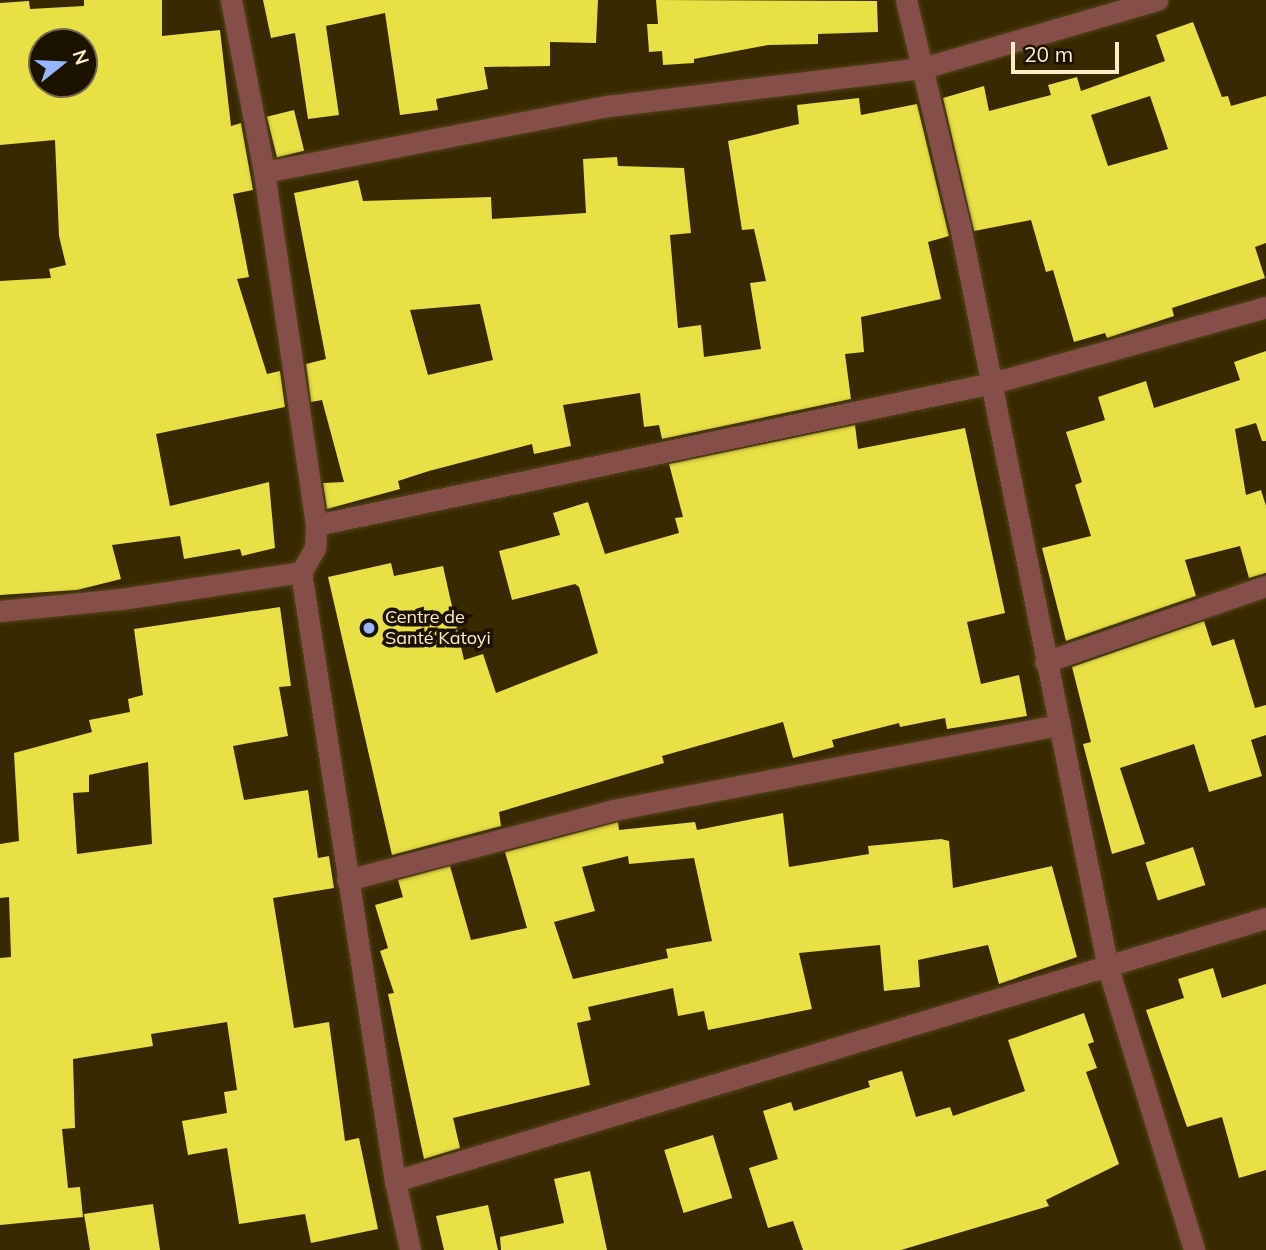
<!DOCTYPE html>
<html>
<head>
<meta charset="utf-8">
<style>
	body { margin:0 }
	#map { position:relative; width:1266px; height:1250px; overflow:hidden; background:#392900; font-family:Mulish,sans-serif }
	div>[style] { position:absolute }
	.building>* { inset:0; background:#e9e045; transform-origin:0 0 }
	.roads { filter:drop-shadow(0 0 2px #55441c) drop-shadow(0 0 2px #55441c) }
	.minor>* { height:21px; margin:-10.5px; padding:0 10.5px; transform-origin:10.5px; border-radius:10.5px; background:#854e49 }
	.dots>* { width:19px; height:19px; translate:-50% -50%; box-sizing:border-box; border:4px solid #1c1200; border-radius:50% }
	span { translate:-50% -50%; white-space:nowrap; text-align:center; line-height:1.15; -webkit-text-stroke:7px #1c1200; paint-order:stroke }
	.poi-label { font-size:18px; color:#ffedc8 }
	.left { translate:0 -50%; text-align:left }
	.north { position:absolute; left:28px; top:28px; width:70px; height:70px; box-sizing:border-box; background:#1c1200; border:2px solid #776a50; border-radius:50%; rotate:72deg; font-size:19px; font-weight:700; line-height:28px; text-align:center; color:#ffedc8 }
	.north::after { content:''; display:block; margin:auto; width:24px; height:32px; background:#97b6fd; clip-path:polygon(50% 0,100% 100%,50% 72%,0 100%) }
	.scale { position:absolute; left:1011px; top:42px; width:108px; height:32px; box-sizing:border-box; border:4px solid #ffedc8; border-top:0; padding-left:9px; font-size:21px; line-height:24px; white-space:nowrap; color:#ffedc8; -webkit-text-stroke:5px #1c1200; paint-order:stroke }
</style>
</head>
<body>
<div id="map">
	<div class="building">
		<div style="clip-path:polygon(evenodd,84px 0,162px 0,162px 36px,220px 30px,231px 126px,241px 123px,253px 190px,233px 194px,249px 277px,237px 279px,267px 374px,280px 371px,285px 407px,156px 434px,170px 506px,269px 482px,275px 548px,242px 556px,240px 549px,184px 559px,180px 536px,112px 545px,121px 579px,77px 590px,0 595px,0 281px,51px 278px,49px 269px,66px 265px,59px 236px,55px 140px,0 145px,0 3px,29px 1px,30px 9px,84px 6px,84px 0,42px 42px,84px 42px,84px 84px,42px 84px,42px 42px)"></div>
		<div style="clip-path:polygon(263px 0,598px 0,596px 43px,550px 42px,550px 66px,484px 67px,488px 89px,436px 99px,438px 110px,400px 115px,385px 13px,326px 26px,339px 115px,308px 119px,295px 33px,271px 38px)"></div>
		<div style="clip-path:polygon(656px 0,877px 1px,878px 32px,818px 34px,818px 44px,768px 45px,694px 59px,694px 63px,663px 65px,662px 51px,649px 52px,647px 24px,658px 24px)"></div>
		<div style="clip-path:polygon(evenodd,1193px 22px,1222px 97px,1228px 96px,1231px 106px,1266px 96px,1266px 243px,1255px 247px,1265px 278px,1172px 308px,1174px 316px,1107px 338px,1105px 333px,1074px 342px,1053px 270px,1046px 272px,1031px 220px,974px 231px,943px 98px,984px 86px,989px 111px,1051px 95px,1048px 85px,1077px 77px,1081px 91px,1165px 61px,1156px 35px,1193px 22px,1150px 96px,1168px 149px,1108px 166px,1091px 115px,1150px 96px)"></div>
		<div style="clip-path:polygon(evenodd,859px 98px,861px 115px,917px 104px,949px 236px,928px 242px,941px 299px,861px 317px,864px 352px,845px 354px,851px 399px,662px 439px,659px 425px,644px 427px,640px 393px,563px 405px,571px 446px,534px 454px,532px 444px,429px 471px,398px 481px,400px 489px,327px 509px,323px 483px,344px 482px,322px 400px,311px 402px,306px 364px,326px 359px,294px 193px,358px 180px,363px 201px,491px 197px,492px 219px,586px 213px,583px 159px,617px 157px,618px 166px,684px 168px,691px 233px,670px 235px,678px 328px,701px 325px,704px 357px,761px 349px,750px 283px,766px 281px,754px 229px,742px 230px,728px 141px,799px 124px,797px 105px,859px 98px,480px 304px,493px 360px,428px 375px,410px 310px,480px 304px)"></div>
		<div style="left:294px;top:110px;width:42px;height:28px;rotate:76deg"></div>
		<div style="clip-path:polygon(1266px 351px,1266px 441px,1262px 441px,1256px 423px,1235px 429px,1246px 495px,1261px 490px,1266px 506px,1266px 573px,1249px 578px,1240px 546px,1185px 560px,1196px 596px,1066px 641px,1042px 548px,1091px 536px,1075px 485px,1082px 482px,1066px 432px,1105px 420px,1098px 397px,1146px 381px,1154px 408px,1240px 380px,1234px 362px)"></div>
		<div style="clip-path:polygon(855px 425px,858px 449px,965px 428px,1005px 613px,967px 622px,981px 684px,1019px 675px,1027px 716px,947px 729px,945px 718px,900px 727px,899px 723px,832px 740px,834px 747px,793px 758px,783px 722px,662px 756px,664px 763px,499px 812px,501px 826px,392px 855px,328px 577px,391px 563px,394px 576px,443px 566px,464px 660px,483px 654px,496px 693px,598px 653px,579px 587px,575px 584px,512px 600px,499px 551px,560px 535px,553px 513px,588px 502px,605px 554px,679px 533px,675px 518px,683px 517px,669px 464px)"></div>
		<div style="clip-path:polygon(evenodd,280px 607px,291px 686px,279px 687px,288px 736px,233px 746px,244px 800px,308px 790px,318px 858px,329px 856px,334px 888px,273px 898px,294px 1028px,329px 1022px,345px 1141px,359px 1138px,378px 1229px,311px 1243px,305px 1214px,239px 1224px,227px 1148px,188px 1155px,182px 1121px,227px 1113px,224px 1092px,237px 1090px,227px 1022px,151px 1034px,153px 1046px,73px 1059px,75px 1128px,62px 1129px,68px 1188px,80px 1187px,83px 1217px,0 1225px,0 958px,11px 957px,9px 897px,0 898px,0 844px,19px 841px,14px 753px,92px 732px,89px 720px,130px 712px,128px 699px,143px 695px,134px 629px,280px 607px,148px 762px,152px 844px,77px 854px,73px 793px,89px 792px,89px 775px,148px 762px)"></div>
		<div style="clip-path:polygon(1204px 621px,1212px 646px,1234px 639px,1255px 708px,1266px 705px,1266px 735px,1251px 740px,1262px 776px,1209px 792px,1194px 744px,1120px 768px,1145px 844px,1112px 854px,1083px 744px,1091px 742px,1072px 667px)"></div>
		<div style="clip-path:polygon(evenodd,783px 813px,789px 867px,869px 854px,868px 846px,941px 839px,949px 841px,953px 888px,1052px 866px,1077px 957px,999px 984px,988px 945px,918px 960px,920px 987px,884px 991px,880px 945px,799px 953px,812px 1009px,708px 1030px,704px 1011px,678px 1016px,673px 988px,588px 1007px,591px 1020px,577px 1023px,590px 1085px,453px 1118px,460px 1148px,424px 1159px,388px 994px,394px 993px,380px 951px,388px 948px,375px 905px,403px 897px,398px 880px,450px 866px,471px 940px,527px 928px,505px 852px,618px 822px,619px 830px,695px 822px,697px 830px,783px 813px,628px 856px,629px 864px,694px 858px,712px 941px,666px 949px,668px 958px,573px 979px,554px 922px,595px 911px,582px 867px,628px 856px)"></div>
		<div style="left:1193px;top:847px;width:40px;height:50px;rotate:72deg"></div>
		<div style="clip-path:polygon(1213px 968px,1222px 998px,1266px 984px,1266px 1170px,1239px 1178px,1222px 1117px,1187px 1127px,1146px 1010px,1184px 998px,1178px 979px)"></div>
		<div style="clip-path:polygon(1084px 1013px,1094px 1042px,1088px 1044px,1097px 1068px,1086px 1072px,1119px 1164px,1046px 1200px,1049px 1206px,901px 1250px,803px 1250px,793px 1221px,768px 1228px,749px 1168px,778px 1159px,763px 1111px,791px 1102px,794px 1111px,870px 1087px,868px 1081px,902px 1071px,916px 1117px,950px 1107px,953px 1116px,1025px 1091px,1008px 1040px)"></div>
		<div style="left:713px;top:1135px;width:66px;height:51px;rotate:73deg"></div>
		<div style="clip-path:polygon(590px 1171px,607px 1250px,501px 1250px,500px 1237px,564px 1223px,554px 1179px)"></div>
		<div style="clip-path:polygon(153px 1204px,160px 1250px,90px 1250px,84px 1214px)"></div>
		<div style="clip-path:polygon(488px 1205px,498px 1250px,444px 1250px,436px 1216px)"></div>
	</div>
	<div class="roads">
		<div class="minor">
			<div style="left:231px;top:0;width:175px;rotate:79.1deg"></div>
			<div style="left:264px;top:172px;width:357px;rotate:81.6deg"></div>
			<div style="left:316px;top:525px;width:23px;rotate:92deg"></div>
			<div style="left:315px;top:548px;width:28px;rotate:120deg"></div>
			<div style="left:301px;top:572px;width:616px;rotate:81.23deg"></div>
			<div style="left:395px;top:1181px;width:71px;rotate:77.7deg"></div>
			<div style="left:906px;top:0;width:232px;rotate:76.6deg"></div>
			<div style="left:960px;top:226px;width:757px;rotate:78.72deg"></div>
			<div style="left:1108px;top:968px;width:295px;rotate:73deg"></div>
			<div style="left:264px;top:172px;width:350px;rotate:-10.9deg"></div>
			<div style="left:608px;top:106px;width:317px;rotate:-6.9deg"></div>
			<div style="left:923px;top:68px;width:244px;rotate:-16.2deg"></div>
			<div style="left:316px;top:525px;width:691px;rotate:-11.86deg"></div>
			<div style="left:992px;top:383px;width:284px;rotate:-15.5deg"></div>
			<div style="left:0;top:611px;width:122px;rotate:-5.7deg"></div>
			<div style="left:121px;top:599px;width:182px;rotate:-8.5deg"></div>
			<div style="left:1045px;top:662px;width:234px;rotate:-19deg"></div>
			<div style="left:347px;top:880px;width:275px;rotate:-14.7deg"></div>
			<div style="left:613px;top:810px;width:455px;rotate:-10.8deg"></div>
			<div style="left:395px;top:1181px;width:910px;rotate:-16.8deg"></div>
		</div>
	</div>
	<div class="dots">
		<div style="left:369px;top:628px;background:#97b6fd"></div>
	</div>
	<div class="poi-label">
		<span class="left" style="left:385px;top:628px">Centre de<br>Santé Katoyi</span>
	</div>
	<div class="north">N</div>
	<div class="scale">20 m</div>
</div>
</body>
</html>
